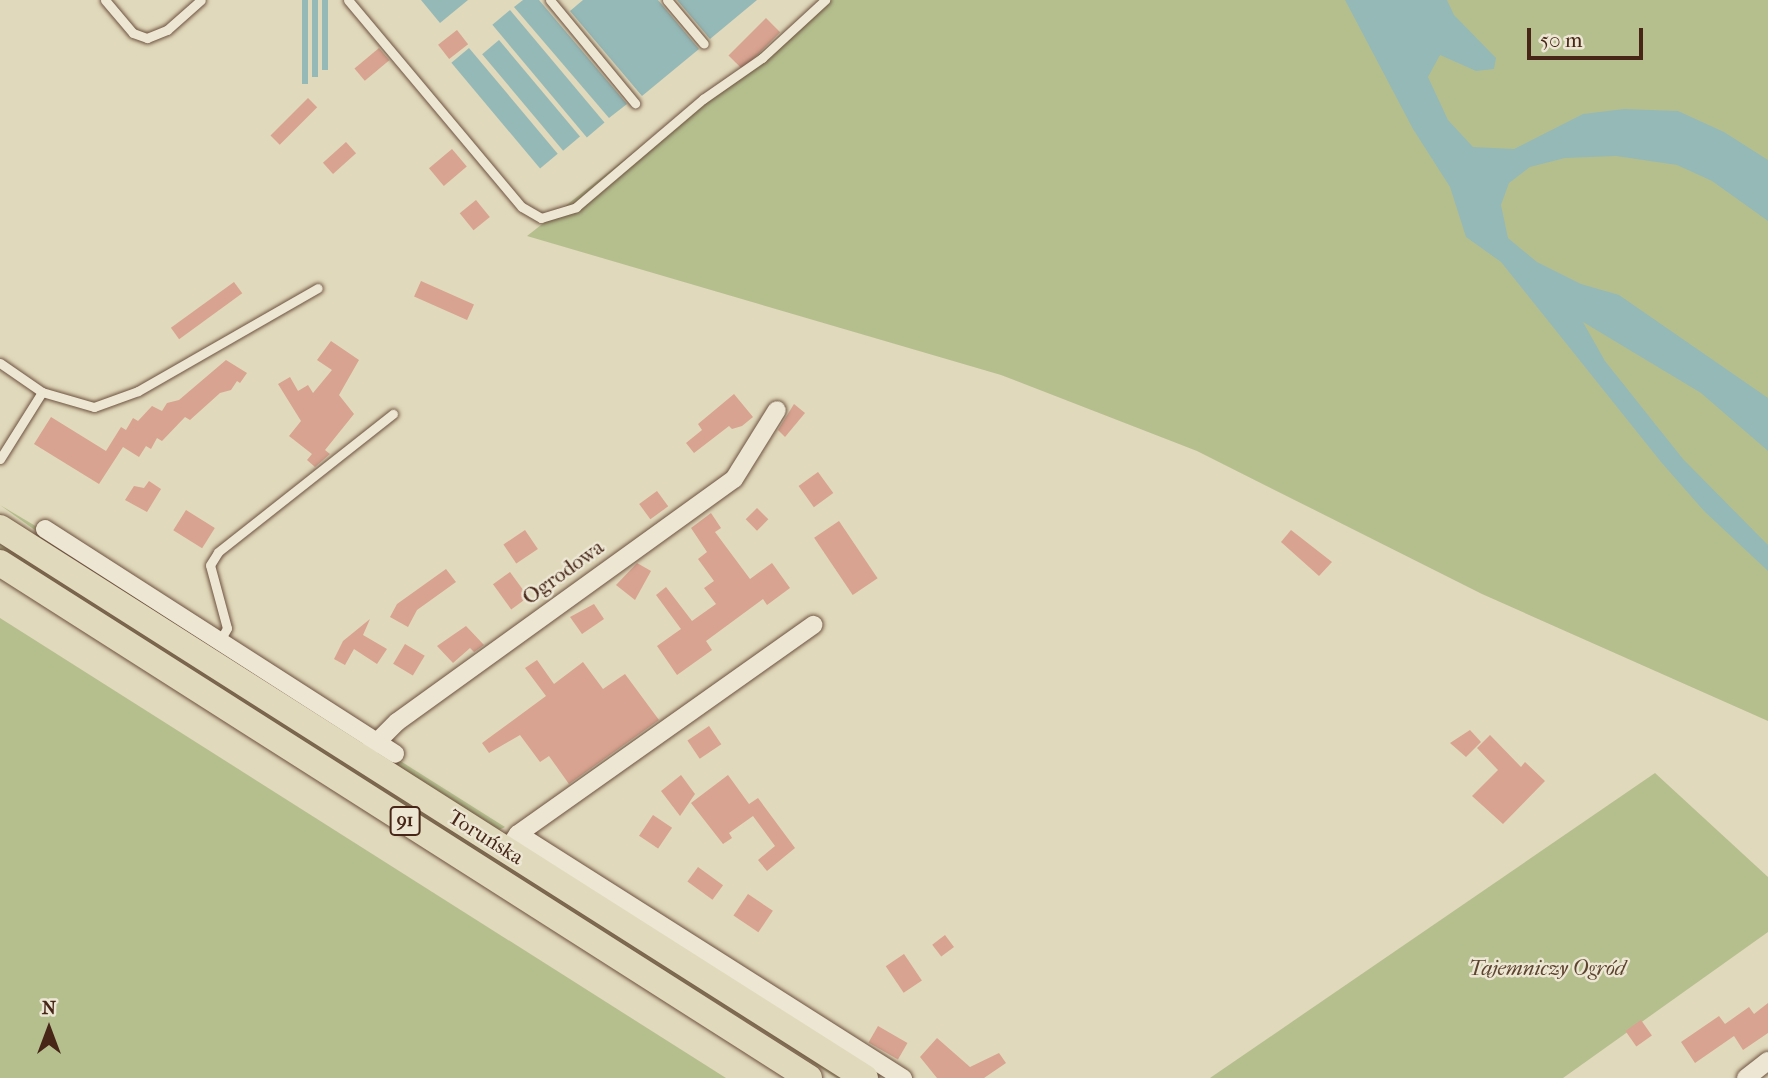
<!DOCTYPE html>
<html>
<head>
<meta charset="utf-8">
<style>
	body { margin:0 }
	#map { position:relative; width:1768px; height:1078px; overflow:hidden; background:#e1d9bb; font-family:"IM FELL French Canon",serif }
	div>[style] { position:absolute }
	.green>* { inset:0; background:#b5bf8e; transform-origin:0 0 }
	.water>* { inset:0; background:#95b9b7; transform-origin:0 0 }
	.building>* { inset:0; background:#d8a390; transform-origin:0 0 }
	.roads { filter:drop-shadow(0 0 2px #6e5240) drop-shadow(0 0 2px #6e5240) }
	.service>* { height:9px; margin:-4.5px; padding:0 4.5px; transform-origin:4.5px; border-radius:4.5px; background:#ece6d3 }
	.minor>* { height:18px; margin:-9px; padding:0 9px; transform-origin:9px; border-radius:9px; background:#ece6d3 }
	.primary>* { height:26px; margin:-13px; padding:0 13px; transform-origin:13px; border-radius:13px; background:#e1d9bb }
	span { translate:-50% -50%; white-space:nowrap; text-align:center; line-height:1.15; -webkit-text-stroke:5px #ece6d3; paint-order:stroke }
	.shield-label span { padding:2px 5px; background:#ece6d3; border:2px solid; border-radius:5px; -webkit-text-stroke-width:0 }
	.shield-label { font-size:19px; color:#472517; font-weight:700 }
	.street-label { font-size:21px; color:#472517 }
	.park-label { font-size:21px; color:#5d442f; font-style:italic }
	.north { position:absolute; left:14px; top:994px; width:70px; height:70px; -webkit-text-stroke:5px #ece6d3; paint-order:stroke; rotate:0deg; font-size:19px; font-weight:700; line-height:28px; text-align:center; color:#472517 }
	.north::after { content:''; display:block; margin:auto; width:24px; height:32px; background:#472517; clip-path:polygon(50% 0,100% 100%,50% 72%,0 100%) }
	.scale { position:absolute; left:1527px; top:28px; width:116px; height:32px; box-sizing:border-box; border:4px solid #472517; border-top:0; padding-left:9px; font-size:21px; line-height:24px; white-space:nowrap; color:#472517; -webkit-text-stroke:5px #ece6d3; paint-order:stroke }
</style>
</head>
<body>
<div id="map">
	<div class="green">
		<div style="clip-path:polygon(828px 0,1768px 0,1768px 721px,1482px 594px,1197px 451px,1001px 375px,527px 236px)"></div>
		<div style="clip-path:polygon(0 505px,44px 531px,205px 644px,152px 614px)"></div>
		<div style="left:0;top:541px;width:1002px;height:12px;rotate:32deg"></div>
		<div style="clip-path:polygon(0 618px,726px 1078px,0 1078px)"></div>
		<div style="clip-path:polygon(377px 755px,394px 757px,505px 827px,495px 832px)"></div>
		<div style="clip-path:polygon(1655px 773px,1768px 877px,1768px 932px,1563px 1078px,1210px 1078px)"></div>
	</div>
	<div class="water">
		<div style="left:302px;top:0;width:6px;height:84px"></div>
		<div style="left:312px;top:0;width:6px;height:77px"></div>
		<div style="left:322px;top:0;width:6px;height:70px"></div>
		<div style="clip-path:polygon(421px 0,468px 0,440px 23px)"></div>
		<div style="clip-path:polygon(523px 0,539px 0,627px 104px,609px 118px,514px 7px)"></div>
		<div style="clip-path:polygon(583px 0,658px 0,699px 49px,642px 96px,570px 11px)"></div>
		<div style="clip-path:polygon(677px 0,757px 0,710px 39px)"></div>
		<div style="clip-path:polygon(1345px 0,1447px 0,1454px 15px,1496px 58px,1494px 69px,1476px 71px,1440px 55px,1428px 77px,1448px 120px,1473px 147px,1514px 149px,1583px 114px,1624px 109px,1678px 111px,1724px 132px,1768px 160px,1768px 221px,1712px 181px,1677px 165px,1616px 156px,1565px 158px,1530px 167px,1509px 183px,1501px 205px,1508px 238px,1537px 262px,1581px 284px,1619px 295px,1768px 398px,1768px 451px,1701px 393px,1583px 322px,1605px 361px,1683px 459px,1768px 545px,1768px 571px,1704px 511px,1661px 462px,1501px 262px,1466px 237px,1450px 187px,1413px 129px)"></div>
		<div style="left:510px;top:10px;width:147px;height:23px;rotate:50deg"></div>
		<div style="left:499px;top:40px;width:126px;height:22px;rotate:50deg"></div>
		<div style="left:469px;top:48px;width:138px;height:23px;rotate:50deg"></div>
	</div>
	<div class="building">
		<div style="left:766px;top:18px;width:20px;height:53px;rotate:45deg"></div>
		<div style="left:457px;top:30px;width:18px;height:24px;rotate:52deg"></div>
		<div style="left:379px;top:48px;width:16px;height:32px;rotate:50deg"></div>
		<div style="left:308px;top:98px;width:13px;height:53px;rotate:45deg"></div>
		<div style="left:346px;top:142px;width:15px;height:31px;rotate:48deg"></div>
		<div style="left:452px;top:149px;width:23px;height:30px;rotate:50deg"></div>
		<div style="left:476px;top:200px;width:22px;height:21px;rotate:51deg"></div>
		<div style="left:421px;top:281px;width:58px;height:17px;rotate:24deg"></div>
		<div style="left:234px;top:282px;width:14px;height:78px;rotate:54deg"></div>
		<div style="clip-path:polygon(331px 341px,359px 360px,339px 395px,354px 414px,325px 450px,330px 454px,315px 467px,307px 460px,312px 454px,289px 436px,301px 421px,278px 384px,290px 377px,298px 391px,308px 385px,313px 393px,332px 370px,317px 360px)"></div>
		<div style="clip-path:polygon(226px 360px,247px 373px,240px 383px,237px 381px,231px 390px,220px 393px,190px 420px,185px 417px,162px 441px,157px 438px,151px 449px,146px 446px,139px 457px,123px 447px,99px 484px,34px 444px,51px 417px,106px 451px,121px 427px,126px 430px,133px 418px,138px 421px,152px 406px,162px 411px,167px 403px,179px 400px)"></div>
		<div style="clip-path:polygon(734px 394px,753px 417px,742px 426px,732px 429px,729px 426px,694px 453px,686px 443px,702px 430px,698px 424px)"></div>
		<div style="clip-path:polygon(794px 404px,805px 413px,785px 437px,778px 430px)"></div>
		<div style="left:818px;top:472px;width:26px;height:24px;rotate:54deg"></div>
		<div style="clip-path:polygon(149px 481px,161px 489px,147px 512px,125px 500px,134px 486px,144px 488px)"></div>
		<div style="left:657px;top:491px;width:19px;height:22px;rotate:54deg"></div>
		<div style="left:757px;top:508px;width:16px;height:16px;rotate:45deg"></div>
		<div style="left:186px;top:510px;width:34px;height:24px;rotate:32deg"></div>
		<div style="clip-path:polygon(711px 513px,721px 528px,715px 532px,750px 579px,772px 563px,790px 588px,767px 605px,763px 599px,706px 641px,712px 650px,677px 675px,657px 646px,681px 629px,656px 595px,666px 587px,692px 621px,716px 604px,704px 588px,714px 581px,698px 559px,707px 552px,691px 528px)"></div>
		<div style="left:839px;top:521px;width:69px;height:30px;rotate:56deg"></div>
		<div style="left:525px;top:530px;width:23px;height:26px;rotate:56deg"></div>
		<div style="clip-path:polygon(1291px 530px,1332px 562px,1319px 576px,1281px 542px)"></div>
		<div style="clip-path:polygon(637px 563px,651px 571px,635px 600px,616px 585px)"></div>
		<div style="clip-path:polygon(446px 569px,456px 582px,417px 610px,408px 627px,390px 617px,397px 604px)"></div>
		<div style="left:510px;top:572px;width:31px;height:21px;rotate:54deg"></div>
		<div style="clip-path:polygon(594px 604px,604px 619px,582px 634px,570px 617px)"></div>
		<div style="clip-path:polygon(370px 619px,363px 635px,387px 649px,377px 664px,354px 649px,345px 665px,334px 659px,343px 641px)"></div>
		<div style="clip-path:polygon(466px 626px,484px 645px,474px 652px,470px 648px,453px 663px,437px 646px)"></div>
		<div style="left:405px;top:644px;width:23px;height:23px;rotate:31deg"></div>
		<div style="clip-path:polygon(537px 660px,554px 684px,583px 662px,603px 689px,625px 674px,659px 720px,569px 784px,549px 756px,540px 762px,520px 735px,489px 753px,482px 743px,546px 696px,525px 668px)"></div>
		<div style="left:709px;top:726px;width:22px;height:26px;rotate:56deg"></div>
		<div style="clip-path:polygon(1470px 730px,1481px 742px,1466px 757px,1450px 743px)"></div>
		<div style="clip-path:polygon(1490px 735px,1521px 767px,1525px 762px,1545px 781px,1503px 824px,1472px 796px,1498px 770px,1477px 748px)"></div>
		<div style="clip-path:polygon(681px 775px,695px 794px,680px 816px,661px 791px)"></div>
		<div style="clip-path:polygon(728px 775px,749px 804px,758px 798px,795px 848px,767px 871px,758px 860px,775px 846px,753px 816px,729px 833px,732px 838px,723px 844px,691px 803px)"></div>
		<div style="left:653px;top:815px;width:23px;height:25px;rotate:34deg"></div>
		<div style="left:698px;top:867px;width:31px;height:18px;rotate:36deg"></div>
		<div style="left:748px;top:894px;width:30px;height:26px;rotate:34deg"></div>
		<div style="left:945px;top:935px;width:15px;height:16px;rotate:53deg"></div>
		<div style="left:904px;top:954px;width:32px;height:22px;rotate:56deg"></div>
		<div style="clip-path:polygon(1768px 1003px,1768px 1033px,1743px 1050px,1734px 1036px,1695px 1063px,1681px 1042px,1719px 1016px,1725px 1024px,1749px 1007px,1754px 1014px)"></div>
		<div style="left:1641px;top:1020px;width:19px;height:19px;rotate:55deg"></div>
		<div style="left:878px;top:1026px;width:34px;height:19px;rotate:30deg"></div>
		<div style="clip-path:polygon(937px 1038px,970px 1067px,999px 1053px,1006px 1063px,984px 1078px,937px 1078px,920px 1057px)"></div>
	</div>
	<div class="roads">
		<div class="service">
			<div style="left:105px;top:0;width:43px;rotate:49.7deg"></div>
			<div style="left:133px;top:33px;width:15px;rotate:20deg"></div>
			<div style="left:147px;top:38px;width:22px;rotate:-22deg"></div>
			<div style="left:167px;top:30px;width:45px;rotate:-41.4deg"></div>
			<div style="left:348px;top:0;width:270px;rotate:50deg"></div>
			<div style="left:522px;top:207px;width:22px;rotate:30deg"></div>
			<div style="left:541px;top:218px;width:37px;rotate:-17deg"></div>
			<div style="left:576px;top:207px;width:167px;rotate:-40.4deg"></div>
			<div style="left:703px;top:99px;width:72px;rotate:-34.8deg"></div>
			<div style="left:762px;top:58px;width:86px;rotate:-42.6deg"></div>
			<div style="left:550px;top:0;width:134px;rotate:50.5deg"></div>
			<div style="left:667px;top:0;width:57px;rotate:49.9deg"></div>
			<div style="left:0;top:363px;width:51px;rotate:34.6deg"></div>
			<div style="left:0;top:459px;width:79px;rotate:-57.9deg"></div>
			<div style="left:42px;top:392px;width:54px;rotate:16.1deg"></div>
			<div style="left:94px;top:407px;width:47px;rotate:-20deg"></div>
			<div style="left:138px;top:391px;width:207px;rotate:-29.8deg"></div>
			<div style="left:219px;top:642px;width:16px;rotate:-60deg"></div>
			<div style="left:227px;top:628px;width:65px;rotate:-105.1deg"></div>
			<div style="left:210px;top:565px;width:15px;rotate:-58deg"></div>
			<div style="left:218px;top:552px;width:223px;rotate:-38.3deg"></div>
		</div>
		<div class="minor">
			<div style="left:45px;top:529px;width:416px;rotate:32.7deg"></div>
			<div style="left:361px;top:758px;width:51px;rotate:-45deg"></div>
			<div style="left:397px;top:722px;width:415px;rotate:-35.8deg"></div>
			<div style="left:734px;top:479px;width:81px;rotate:-58.1deg"></div>
			<div style="left:518px;top:834px;width:362px;rotate:-35.3deg"></div>
			<div style="left:507px;top:851px;width:20px;rotate:-57deg"></div>
			<div style="left:518px;top:834px;width:456px;rotate:32.4deg"></div>
			<div style="left:1746px;top:1078px;width:28px;rotate:-38deg"></div>
		</div>
		<div class="primary">
			<div style="left:0;top:528px;width:1025px;rotate:32.45deg"></div>
			<div style="left:0;top:563px;width:959px;rotate:32.48deg"></div>
		</div>
	</div>
	<div class="shield-label">
		<span style="left:405px;top:821px">91</span>
	</div>
	<div class="street-label">
		<span style="left:563px;top:572px;rotate:-36deg">Ogrodowa</span>
		<span style="left:486px;top:837px;rotate:32deg">Toruńska</span>
	</div>
	<div class="park-label">
		<span style="left:1547px;top:968px">Tajemniczy Ogród</span>
	</div>
	<div class="north">N</div>
	<div class="scale">50 m</div>
</div>
</body>
</html>
